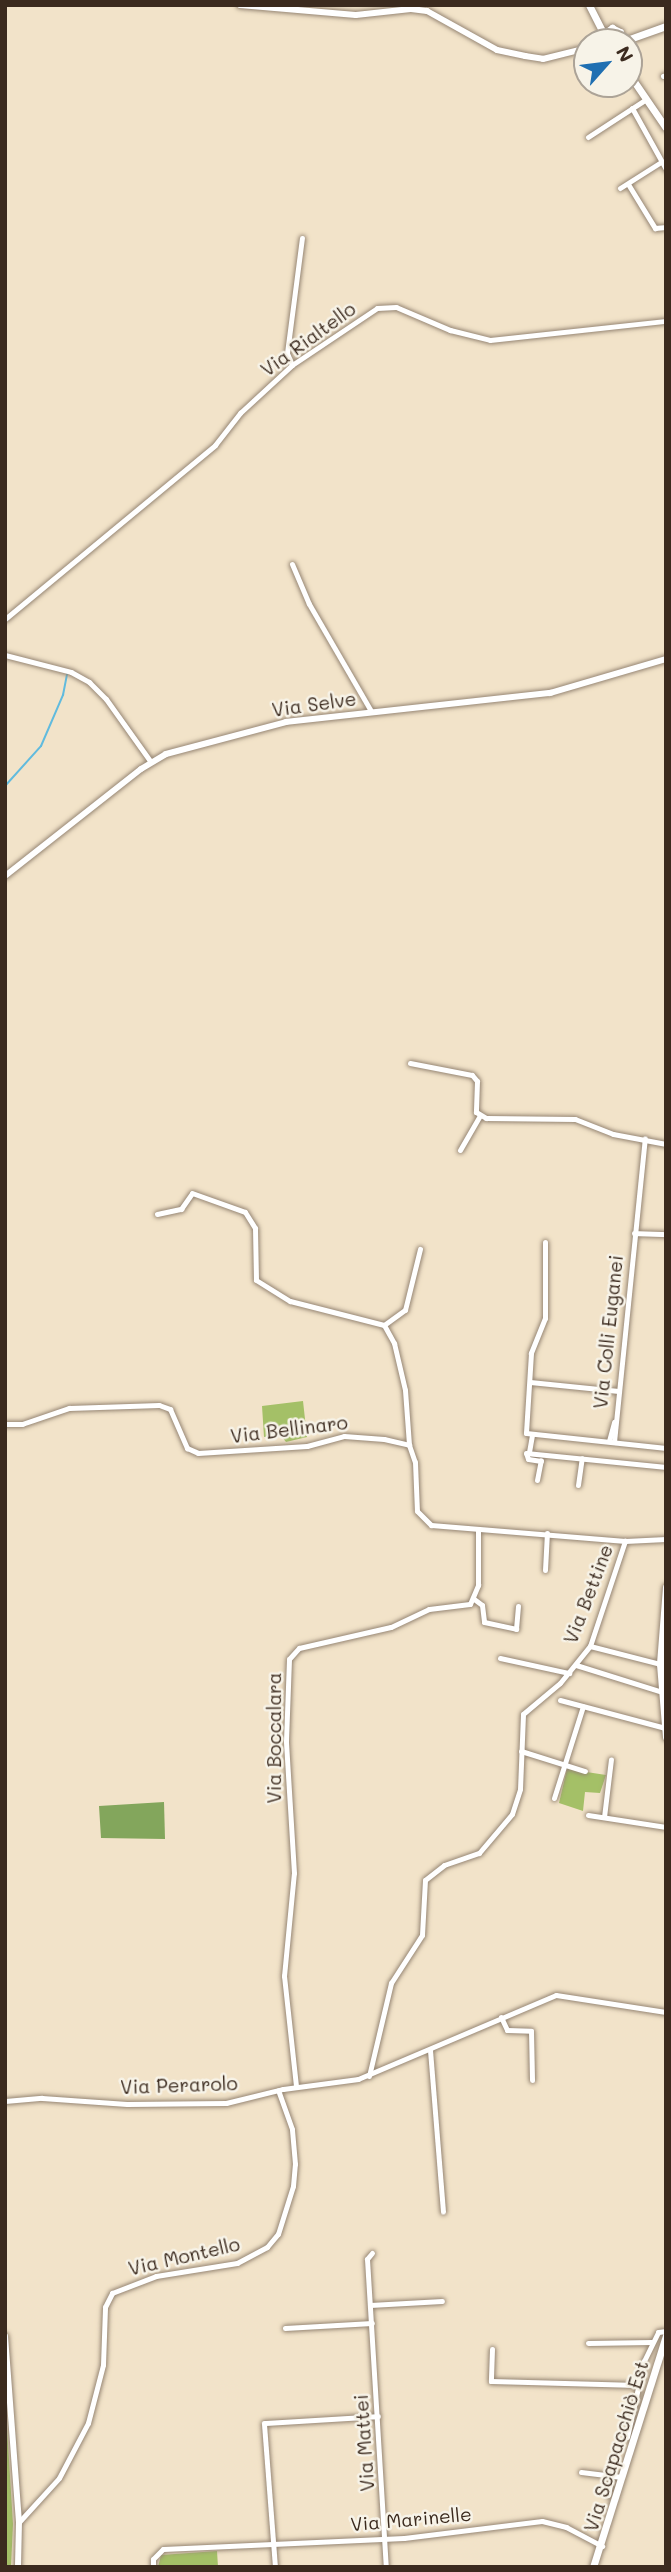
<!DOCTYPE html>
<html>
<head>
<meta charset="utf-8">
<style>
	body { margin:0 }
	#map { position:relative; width:671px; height:2572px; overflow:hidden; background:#f2e3c9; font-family:Mali,sans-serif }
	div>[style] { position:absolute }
	.green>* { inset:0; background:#a4c067 }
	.forest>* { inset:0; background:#83a65c }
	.stream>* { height:2px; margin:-1px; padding:0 1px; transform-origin:1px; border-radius:1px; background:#61bbde }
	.roads { filter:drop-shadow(0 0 2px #968674) drop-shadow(0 0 2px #968674) }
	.minor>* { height:5px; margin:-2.5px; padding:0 2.5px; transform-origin:2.5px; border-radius:2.5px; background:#fff }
	.tertiary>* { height:6px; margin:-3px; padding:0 3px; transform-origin:3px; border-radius:3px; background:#fff }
	.secondary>* { height:7px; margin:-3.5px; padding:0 3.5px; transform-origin:3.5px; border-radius:3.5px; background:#fff }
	span { translate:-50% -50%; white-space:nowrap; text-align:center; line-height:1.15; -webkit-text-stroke:5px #f7f3e8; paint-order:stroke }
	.street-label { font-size:19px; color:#3b2a1e }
	.frame { position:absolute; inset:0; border:7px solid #3b2a1e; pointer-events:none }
	.north { position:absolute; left:573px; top:28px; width:70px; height:70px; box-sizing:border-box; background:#f7f3e8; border:2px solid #aca397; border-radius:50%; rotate:62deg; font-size:19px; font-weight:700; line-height:28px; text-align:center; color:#3b2a1e }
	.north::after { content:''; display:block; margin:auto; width:24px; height:32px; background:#1f6fb2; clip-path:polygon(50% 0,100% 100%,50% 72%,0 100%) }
</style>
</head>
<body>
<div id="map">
	<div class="green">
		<div style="clip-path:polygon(303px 1401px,307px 1437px,286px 1442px,282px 1437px,264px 1437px,262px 1406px)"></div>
		<div style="clip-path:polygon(567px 1769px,606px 1775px,600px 1793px,585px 1792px,583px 1811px,559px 1803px)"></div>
		<div style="clip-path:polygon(5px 2396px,13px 2524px,11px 2567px,5px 2567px)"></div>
		<div style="clip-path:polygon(217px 2551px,218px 2567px,158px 2567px,161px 2555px)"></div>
	</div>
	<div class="forest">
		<div style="clip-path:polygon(164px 1802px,165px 1839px,101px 1838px,99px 1806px)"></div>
	</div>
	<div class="stream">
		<div style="left:5px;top:786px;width:54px;rotate:-48deg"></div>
		<div style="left:41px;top:746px;width:56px;rotate:-66.7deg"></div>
		<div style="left:63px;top:695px;width:21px;rotate:-79deg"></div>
	</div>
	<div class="roads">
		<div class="minor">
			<div style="left:663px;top:76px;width:3px;rotate:-18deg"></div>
			<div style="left:632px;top:108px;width:70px;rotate:60.9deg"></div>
			<div style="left:588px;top:137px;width:68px;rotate:-33deg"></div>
			<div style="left:628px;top:184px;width:52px;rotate:58.5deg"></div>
			<div style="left:655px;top:228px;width:11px;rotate:-5deg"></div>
			<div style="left:620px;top:188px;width:49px;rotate:-32.4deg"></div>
			<div style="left:292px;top:365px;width:13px;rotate:-113deg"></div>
			<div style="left:287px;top:353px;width:116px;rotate:-82.6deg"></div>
			<div style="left:292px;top:564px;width:43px;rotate:67deg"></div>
			<div style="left:309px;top:604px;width:124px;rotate:59.9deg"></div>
			<div style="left:5px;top:619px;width:273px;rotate:-39.6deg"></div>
			<div style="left:215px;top:445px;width:41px;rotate:-52deg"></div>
			<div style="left:240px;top:413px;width:71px;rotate:-42.7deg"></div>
			<div style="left:292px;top:365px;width:102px;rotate:-33.8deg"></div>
			<div style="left:377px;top:308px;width:19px;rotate:-3deg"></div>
			<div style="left:396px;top:307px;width:59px;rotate:23.1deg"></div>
			<div style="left:450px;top:330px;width:41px;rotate:14deg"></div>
			<div style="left:490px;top:340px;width:177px;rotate:-6.2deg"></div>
			<div style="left:5px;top:655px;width:68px;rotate:14.4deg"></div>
			<div style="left:71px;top:672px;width:21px;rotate:29deg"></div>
			<div style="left:89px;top:682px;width:24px;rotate:45deg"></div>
			<div style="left:106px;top:699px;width:77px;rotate:54.5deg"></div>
			<div style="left:410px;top:1063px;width:63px;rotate:11deg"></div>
			<div style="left:472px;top:1075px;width:8px;rotate:50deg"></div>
			<div style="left:477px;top:1081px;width:31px;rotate:92deg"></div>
			<div style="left:476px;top:1112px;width:12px;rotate:31deg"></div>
			<div style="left:486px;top:1118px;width:89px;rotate:0.6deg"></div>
			<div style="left:575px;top:1119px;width:41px;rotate:21.5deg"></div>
			<div style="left:613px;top:1134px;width:54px;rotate:10.7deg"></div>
			<div style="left:460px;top:1150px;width:39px;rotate:-60deg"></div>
			<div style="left:157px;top:1214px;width:25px;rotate:-12deg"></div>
			<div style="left:181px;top:1209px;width:19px;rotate:-55deg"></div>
			<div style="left:192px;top:1193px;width:56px;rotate:19.7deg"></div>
			<div style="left:245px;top:1212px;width:19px;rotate:58deg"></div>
			<div style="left:255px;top:1228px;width:52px;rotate:88.9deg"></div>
			<div style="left:256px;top:1280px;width:40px;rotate:32deg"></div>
			<div style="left:290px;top:1301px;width:97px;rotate:14.3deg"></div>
			<div style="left:384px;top:1325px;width:21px;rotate:61deg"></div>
			<div style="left:394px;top:1343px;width:48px;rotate:76.8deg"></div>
			<div style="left:405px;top:1390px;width:55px;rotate:85.8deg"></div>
			<div style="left:634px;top:1233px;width:32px;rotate:2deg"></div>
			<div style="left:545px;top:1242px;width:76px;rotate:90deg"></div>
			<div style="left:545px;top:1318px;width:38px;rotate:112deg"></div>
			<div style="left:531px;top:1353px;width:80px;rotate:93.6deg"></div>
			<div style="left:526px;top:1433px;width:141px;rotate:6.1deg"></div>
			<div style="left:384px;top:1325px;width:26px;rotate:-36deg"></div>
			<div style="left:405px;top:1310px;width:63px;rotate:-76.2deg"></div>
			<div style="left:530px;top:1382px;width:89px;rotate:5.8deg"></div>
			<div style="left:5px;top:1424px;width:17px"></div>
			<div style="left:22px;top:1424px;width:50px;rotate:-18.8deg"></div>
			<div style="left:69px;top:1408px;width:90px;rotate:-1.9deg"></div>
			<div style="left:159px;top:1405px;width:12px;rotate:20deg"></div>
			<div style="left:170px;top:1409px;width:43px;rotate:66.4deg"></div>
			<div style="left:187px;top:1448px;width:12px;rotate:24deg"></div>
			<div style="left:198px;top:1453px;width:109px;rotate:-3.7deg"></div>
			<div style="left:307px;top:1446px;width:38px;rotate:-15deg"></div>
			<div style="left:344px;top:1436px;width:40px;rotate:4.3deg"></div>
			<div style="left:384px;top:1439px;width:26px;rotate:13deg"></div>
			<div style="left:409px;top:1445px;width:18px;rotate:71deg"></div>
			<div style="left:415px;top:1462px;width:49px;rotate:87.7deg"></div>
			<div style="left:417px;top:1511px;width:20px;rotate:45deg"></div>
			<div style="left:431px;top:1525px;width:195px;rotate:4.7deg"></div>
			<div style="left:625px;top:1541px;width:41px;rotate:-2.8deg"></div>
			<div style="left:609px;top:1441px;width:20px;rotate:-75deg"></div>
			<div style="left:614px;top:1442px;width:305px;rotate:-84.2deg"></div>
			<div style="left:529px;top:1452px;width:17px;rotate:-80deg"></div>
			<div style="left:541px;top:1461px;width:13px;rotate:-171deg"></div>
			<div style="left:528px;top:1459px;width:6px;rotate:-108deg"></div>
			<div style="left:526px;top:1453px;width:141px;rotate:5.7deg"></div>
			<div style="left:537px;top:1480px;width:20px;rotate:-79deg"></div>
			<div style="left:578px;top:1485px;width:27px;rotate:-82deg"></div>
			<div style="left:545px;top:1570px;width:37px;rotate:-87deg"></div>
			<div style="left:474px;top:1599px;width:10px;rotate:37deg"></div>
			<div style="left:482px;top:1605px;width:17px;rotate:83deg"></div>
			<div style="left:484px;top:1622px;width:33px;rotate:12deg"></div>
			<div style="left:516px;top:1629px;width:23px;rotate:-85deg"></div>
			<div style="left:590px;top:1646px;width:72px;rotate:14.4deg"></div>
			<div style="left:500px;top:1658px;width:71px;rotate:12.3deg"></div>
			<div style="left:576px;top:1665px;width:90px;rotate:17.4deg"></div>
			<div style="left:560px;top:1700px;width:109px;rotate:14.9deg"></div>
			<div style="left:521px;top:1751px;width:67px;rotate:17.4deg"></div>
			<div style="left:554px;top:1798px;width:96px;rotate:-72.5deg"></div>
			<div style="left:588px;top:1815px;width:79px;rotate:8.7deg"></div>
			<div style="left:604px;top:1817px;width:58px;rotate:-83.1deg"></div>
			<div style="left:501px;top:2017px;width:14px;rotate:65deg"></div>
			<div style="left:507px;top:2030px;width:24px;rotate:2deg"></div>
			<div style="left:531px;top:2031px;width:49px;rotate:88.8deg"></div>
			<div style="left:430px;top:2050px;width:162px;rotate:85.4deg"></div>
			<div style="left:369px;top:2076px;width:96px;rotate:-76.7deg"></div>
			<div style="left:391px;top:1983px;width:57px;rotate:-57.1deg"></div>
			<div style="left:422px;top:1935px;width:55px;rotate:-86.9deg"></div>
			<div style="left:425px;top:1880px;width:24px;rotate:-38deg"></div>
			<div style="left:444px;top:1865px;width:37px;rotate:-19deg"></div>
			<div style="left:479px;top:1853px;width:51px;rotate:-49.8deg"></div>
			<div style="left:512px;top:1814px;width:26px;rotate:-72deg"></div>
			<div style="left:520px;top:1789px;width:75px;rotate:-87.7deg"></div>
			<div style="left:523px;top:1714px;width:48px;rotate:-40deg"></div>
			<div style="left:560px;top:1683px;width:48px;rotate:-51deg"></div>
			<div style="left:590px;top:1646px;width:111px;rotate:-71.6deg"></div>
			<div style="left:296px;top:2086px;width:111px;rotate:-96.2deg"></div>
			<div style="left:284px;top:1976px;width:103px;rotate:-84.5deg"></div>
			<div style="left:294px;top:1873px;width:132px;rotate:-93.5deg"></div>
			<div style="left:286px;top:1741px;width:82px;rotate:-87.9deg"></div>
			<div style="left:289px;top:1659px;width:15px;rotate:-48deg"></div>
			<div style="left:299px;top:1648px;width:94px;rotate:-12.9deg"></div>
			<div style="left:391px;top:1627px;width:42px;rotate:-25.3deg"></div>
			<div style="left:429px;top:1609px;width:41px;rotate:-7deg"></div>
			<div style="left:470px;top:1604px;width:21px;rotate:-67deg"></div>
			<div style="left:478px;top:1585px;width:56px;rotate:-90deg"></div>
			<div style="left:5px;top:2101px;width:37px;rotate:-5deg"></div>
			<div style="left:42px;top:2098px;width:85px;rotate:4deg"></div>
			<div style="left:127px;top:2104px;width:99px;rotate:-0.6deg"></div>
			<div style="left:226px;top:2103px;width:59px;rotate:-13.8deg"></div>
			<div style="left:283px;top:2089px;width:76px;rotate:-7.6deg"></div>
			<div style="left:358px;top:2079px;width:215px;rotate:-23deg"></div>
			<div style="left:556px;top:1995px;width:111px;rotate:8.8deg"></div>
			<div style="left:372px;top:2253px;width:8px;rotate:130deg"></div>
			<div style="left:367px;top:2259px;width:309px;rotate:86.5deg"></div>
			<div style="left:370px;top:2305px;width:72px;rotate:-3.2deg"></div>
			<div style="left:285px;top:2328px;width:87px;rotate:-3.3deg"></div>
			<div style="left:588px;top:2343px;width:64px;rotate:-0.9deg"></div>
			<div style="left:492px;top:2349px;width:32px;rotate:92deg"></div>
			<div style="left:491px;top:2381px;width:147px;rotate:1.6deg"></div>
			<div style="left:627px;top:2437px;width:78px;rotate:-77.4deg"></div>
			<div style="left:644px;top:2361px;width:32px;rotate:-64deg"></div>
			<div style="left:658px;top:2332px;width:8px;rotate:-7deg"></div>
			<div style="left:581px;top:2472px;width:41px;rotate:7deg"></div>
			<div style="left:608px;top:2495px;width:20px;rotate:-79deg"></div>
			<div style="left:19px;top:2522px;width:59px;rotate:-47.7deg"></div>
			<div style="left:59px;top:2478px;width:62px;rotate:-62.2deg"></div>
			<div style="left:88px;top:2423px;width:60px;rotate:-75.5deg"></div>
			<div style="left:103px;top:2365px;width:58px;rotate:-88deg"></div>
			<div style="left:105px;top:2307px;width:16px;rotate:-63deg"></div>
			<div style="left:112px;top:2293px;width:47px;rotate:-21.1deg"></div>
			<div style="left:156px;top:2276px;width:82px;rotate:-9.1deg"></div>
			<div style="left:237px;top:2263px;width:34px;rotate:-28deg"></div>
			<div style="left:267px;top:2247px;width:17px;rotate:-50deg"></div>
			<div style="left:278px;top:2234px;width:50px;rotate:-72.6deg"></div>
			<div style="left:293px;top:2186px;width:22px;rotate:-85deg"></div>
			<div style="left:295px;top:2164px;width:35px;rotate:-95deg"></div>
			<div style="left:292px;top:2129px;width:41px;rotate:-109.7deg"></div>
			<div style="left:153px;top:2567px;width:8px;rotate:-90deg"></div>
			<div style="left:153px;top:2559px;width:14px;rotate:-45deg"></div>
			<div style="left:163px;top:2549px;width:241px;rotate:-2.6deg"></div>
			<div style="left:404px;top:2538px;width:139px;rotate:-7deg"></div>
			<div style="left:542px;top:2521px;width:25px;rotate:14deg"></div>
			<div style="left:566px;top:2527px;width:41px;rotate:27.8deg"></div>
			<div style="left:275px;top:2567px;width:144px;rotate:-94.4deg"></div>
			<div style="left:264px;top:2423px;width:114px;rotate:-3.5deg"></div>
		</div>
		<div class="tertiary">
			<div style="left:240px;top:5px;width:116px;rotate:4.9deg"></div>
			<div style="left:356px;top:15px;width:55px;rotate:-6.2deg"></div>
			<div style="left:411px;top:9px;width:16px;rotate:7deg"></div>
			<div style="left:427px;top:11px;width:80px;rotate:29.1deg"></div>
			<div style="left:497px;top:50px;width:29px;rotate:12deg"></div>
			<div style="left:525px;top:56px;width:18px;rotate:9deg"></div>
			<div style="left:543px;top:59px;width:45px;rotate:-14deg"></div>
			<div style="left:5px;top:876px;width:173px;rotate:-38.2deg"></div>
			<div style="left:141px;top:769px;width:29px;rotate:-31deg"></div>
			<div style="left:166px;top:754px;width:124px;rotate:-14.9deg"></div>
			<div style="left:286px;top:722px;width:266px;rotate:-6.3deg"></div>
			<div style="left:550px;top:693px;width:121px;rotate:-16.3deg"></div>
			<div style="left:5px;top:2336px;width:187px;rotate:85.7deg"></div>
			<div style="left:19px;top:2522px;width:45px;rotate:91.3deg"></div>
		</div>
		<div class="secondary">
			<div style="left:589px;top:5px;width:34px;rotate:63deg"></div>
			<div style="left:605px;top:42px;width:9px;rotate:-90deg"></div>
			<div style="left:605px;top:33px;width:9px;rotate:-36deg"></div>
			<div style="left:612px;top:28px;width:9px;rotate:27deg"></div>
			<div style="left:620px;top:32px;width:9px;rotate:84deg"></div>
			<div style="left:621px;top:42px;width:48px;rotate:-19.6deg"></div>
			<div style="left:629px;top:74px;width:65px;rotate:55.6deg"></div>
			<div style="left:666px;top:1587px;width:77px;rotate:94.5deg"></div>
			<div style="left:660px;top:1664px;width:73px;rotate:85.3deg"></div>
			<div style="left:593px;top:2567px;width:243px;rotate:-72.5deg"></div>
		</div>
	</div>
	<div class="street-label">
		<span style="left:308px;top:339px;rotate:-36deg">Via Rialtello</span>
		<span style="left:314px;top:704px;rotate:-8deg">Via Selve</span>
		<span style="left:608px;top:1332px;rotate:-84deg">Via Colli Euganei</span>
		<span style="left:289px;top:1429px;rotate:-7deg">Via Bellinaro</span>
		<span style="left:588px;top:1594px;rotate:-69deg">Via Bettine</span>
		<span style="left:274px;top:1738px;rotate:-90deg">Via Boccalara</span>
		<span style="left:179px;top:2085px;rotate:-2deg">Via Perarolo</span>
		<span style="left:184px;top:2256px;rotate:-13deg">Via Montello</span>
		<span style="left:364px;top:2443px;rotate:-94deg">Via Mattei</span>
		<span style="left:616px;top:2446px;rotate:-73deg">Via Scapacchiò Est</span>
		<span style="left:411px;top:2519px;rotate:-5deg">Via Marinelle</span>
	</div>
	<div class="frame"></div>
	<div class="north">N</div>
</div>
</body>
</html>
